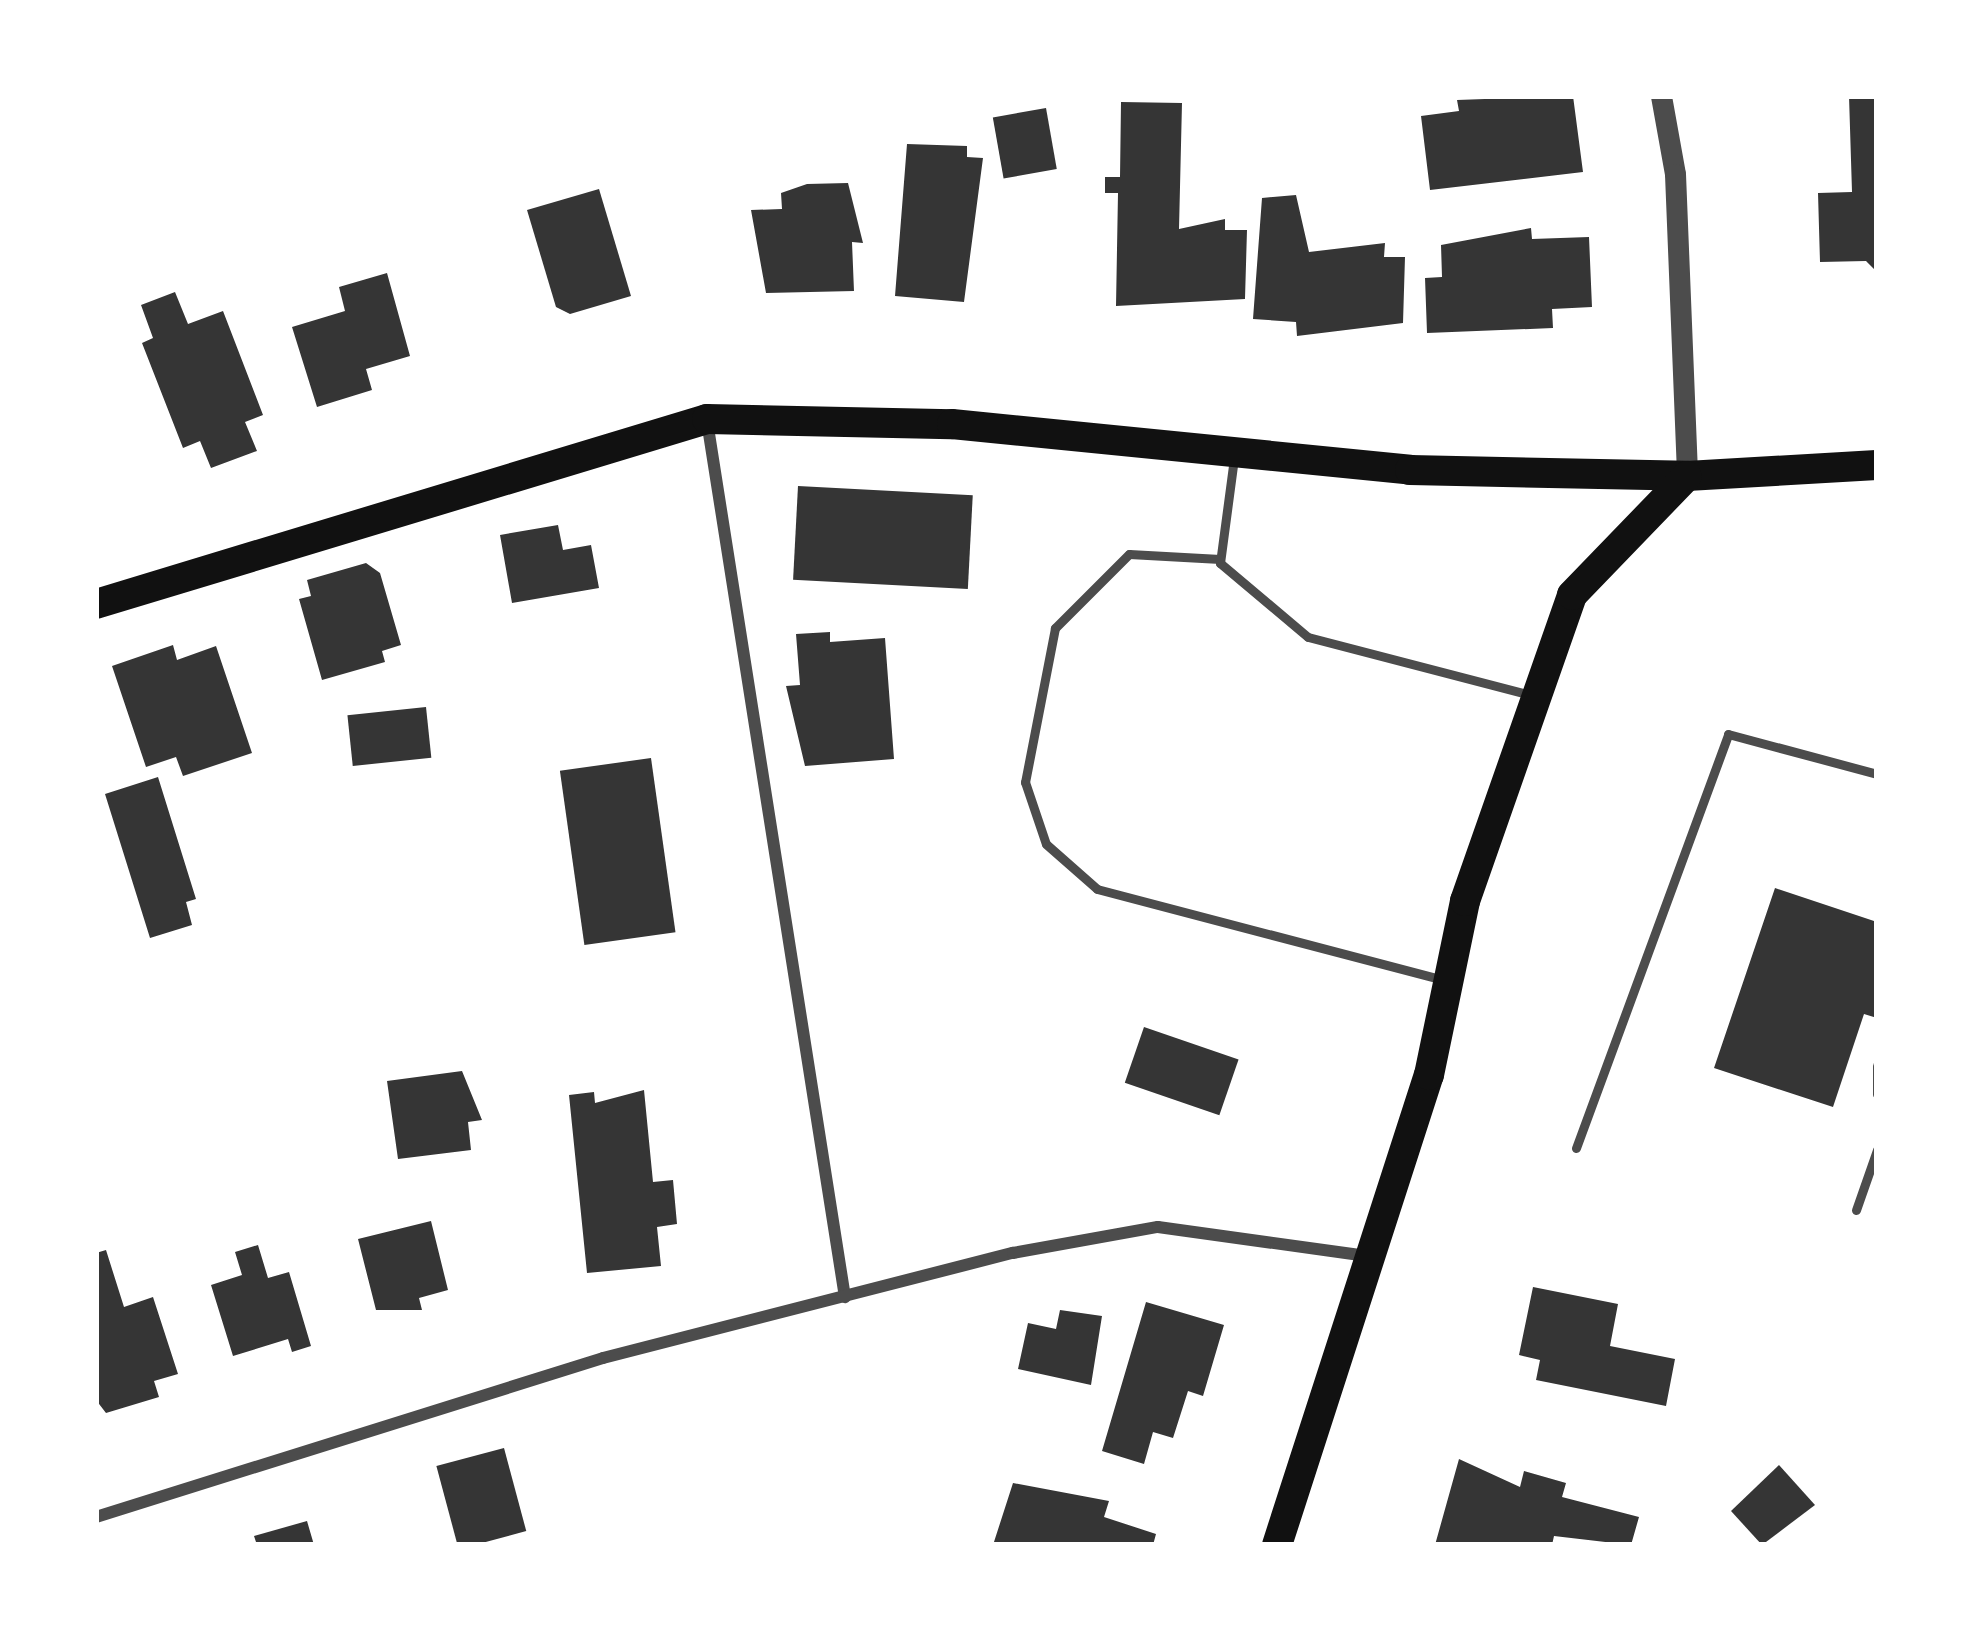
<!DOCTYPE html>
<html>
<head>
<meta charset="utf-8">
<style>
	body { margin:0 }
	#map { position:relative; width:1973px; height:1641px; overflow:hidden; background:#fff; font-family:"Libre Baskerville",serif }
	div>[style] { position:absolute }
	.building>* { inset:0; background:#353535; transform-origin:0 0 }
	.service>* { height:9px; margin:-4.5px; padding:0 4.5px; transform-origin:4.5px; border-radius:4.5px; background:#4c4c4c }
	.minor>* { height:12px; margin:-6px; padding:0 6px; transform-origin:6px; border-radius:6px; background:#4c4c4c }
	.tertiary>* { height:21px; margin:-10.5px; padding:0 10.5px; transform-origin:10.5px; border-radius:10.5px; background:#4c4c4c }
	.primary>* { height:30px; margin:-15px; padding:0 15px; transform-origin:15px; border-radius:15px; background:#111 }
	span { translate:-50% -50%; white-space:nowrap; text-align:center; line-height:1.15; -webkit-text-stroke:9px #fff; paint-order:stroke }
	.frame { position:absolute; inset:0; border:99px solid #fff; pointer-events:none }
</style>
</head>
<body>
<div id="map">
	<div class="building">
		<div style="clip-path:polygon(1573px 96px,1583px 172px,1430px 190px,1421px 116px,1459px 111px,1457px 100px)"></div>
		<div style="clip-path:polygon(1849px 96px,1877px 96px,1877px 272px,1866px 261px,1820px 262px,1818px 193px,1852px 192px)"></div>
		<div style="clip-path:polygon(1121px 102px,1182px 103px,1179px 229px,1225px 219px,1225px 230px,1247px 230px,1245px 299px,1116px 306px,1118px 193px,1105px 193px,1105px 177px,1120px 177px)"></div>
		<div style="left:1046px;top:108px;width:62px;height:54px;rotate:80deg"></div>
		<div style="clip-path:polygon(907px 144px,967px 146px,967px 157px,983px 158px,964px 302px,895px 296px)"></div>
		<div style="clip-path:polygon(848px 183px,863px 243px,852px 242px,854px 291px,766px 293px,751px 210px,782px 209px,781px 193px,807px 184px)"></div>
		<div style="clip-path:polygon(599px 189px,631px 296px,570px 314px,556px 307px,527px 210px)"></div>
		<div style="clip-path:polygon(1296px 195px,1309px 252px,1385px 243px,1384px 257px,1405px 257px,1403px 323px,1297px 336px,1296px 322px,1253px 319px,1262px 198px)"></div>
		<div style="clip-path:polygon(1531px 228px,1532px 239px,1589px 237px,1592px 307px,1552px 309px,1553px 328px,1427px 333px,1425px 278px,1442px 277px,1441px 245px)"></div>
		<div style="clip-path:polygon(387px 273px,410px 356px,366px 369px,372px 390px,317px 407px,292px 327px,345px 311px,339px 287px)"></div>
		<div style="clip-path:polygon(175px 292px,188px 324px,223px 311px,263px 415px,245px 422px,257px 451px,211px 468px,200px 441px,183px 448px,142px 343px,153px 338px,141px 305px)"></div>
		<div style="left:798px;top:486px;width:175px;height:94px;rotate:3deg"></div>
		<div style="clip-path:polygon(558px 525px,563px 550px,591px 545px,599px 588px,512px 603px,500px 535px)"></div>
		<div style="clip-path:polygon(366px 563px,380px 573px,401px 645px,382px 651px,385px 662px,322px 680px,299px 599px,311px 596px,307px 580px)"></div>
		<div style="clip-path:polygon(830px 632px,830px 642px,885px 638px,894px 759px,805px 766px,786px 686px,800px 685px,796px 634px)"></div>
		<div style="clip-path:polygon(173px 645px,177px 660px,216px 646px,252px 753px,183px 776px,176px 757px,146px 767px,112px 666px)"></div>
		<div style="left:426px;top:707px;width:51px;height:79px;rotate:84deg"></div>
		<div style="left:651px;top:758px;width:176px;height:92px;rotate:82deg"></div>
		<div style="clip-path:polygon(158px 777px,196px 899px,186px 902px,192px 925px,150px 938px,105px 794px)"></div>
		<div style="clip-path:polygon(1775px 888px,1877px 922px,1877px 1018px,1864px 1014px,1833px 1107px,1714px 1068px)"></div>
		<div style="left:1144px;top:1027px;width:100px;height:59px;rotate:19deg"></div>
		<div style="clip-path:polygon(462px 1071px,482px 1120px,468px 1122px,471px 1150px,398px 1159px,387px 1081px)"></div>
		<div style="clip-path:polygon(644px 1090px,653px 1182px,673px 1180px,677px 1224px,657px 1227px,661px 1266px,587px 1273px,569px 1095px,594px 1092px,595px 1103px)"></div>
		<div style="clip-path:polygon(431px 1221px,448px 1290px,419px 1298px,422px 1310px,376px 1310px,358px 1239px)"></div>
		<div style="clip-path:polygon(258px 1245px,268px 1278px,289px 1272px,311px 1346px,292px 1352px,288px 1339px,233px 1356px,211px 1285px,242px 1275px,235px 1252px)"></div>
		<div style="clip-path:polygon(106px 1250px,124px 1307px,153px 1297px,178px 1374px,154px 1381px,159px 1397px,106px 1413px,96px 1400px,96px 1253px)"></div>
		<div style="clip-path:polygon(1533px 1287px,1618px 1304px,1610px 1346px,1675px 1359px,1666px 1406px,1536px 1380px,1540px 1360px,1519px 1355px)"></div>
		<div style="clip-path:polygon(1146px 1302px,1224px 1325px,1203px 1396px,1188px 1391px,1173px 1438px,1153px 1432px,1144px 1464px,1102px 1451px)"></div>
		<div style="clip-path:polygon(1060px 1310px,1102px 1316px,1091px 1385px,1018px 1369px,1028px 1323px,1056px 1329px)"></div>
		<div style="left:504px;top:1448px;width:86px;height:70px;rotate:75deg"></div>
		<div style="clip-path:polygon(1459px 1459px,1520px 1487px,1524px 1471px,1566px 1483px,1562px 1497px,1639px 1517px,1631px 1545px,1554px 1536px,1552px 1545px,1435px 1545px)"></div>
		<div style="clip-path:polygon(1779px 1465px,1815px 1505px,1762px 1545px,1731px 1511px)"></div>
		<div style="clip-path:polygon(1013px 1483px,1109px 1501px,1104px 1517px,1156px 1534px,1153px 1545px,993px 1545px)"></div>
		<div style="clip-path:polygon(307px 1521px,314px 1545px,257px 1545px,254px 1536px)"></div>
	</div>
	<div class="service">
		<div style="left:1234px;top:458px;width:106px;rotate:97.6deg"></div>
		<div style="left:1220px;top:563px;width:115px;rotate:40.1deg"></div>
		<div style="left:1308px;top:637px;width:229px;rotate:14.6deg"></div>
		<div style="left:1220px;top:559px;width:91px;rotate:-176.9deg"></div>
		<div style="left:1129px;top:554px;width:105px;rotate:135deg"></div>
		<div style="left:1055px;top:628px;width:157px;rotate:101deg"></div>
		<div style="left:1025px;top:782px;width:65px;rotate:71.3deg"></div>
		<div style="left:1046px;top:844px;width:68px;rotate:41.4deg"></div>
		<div style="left:1097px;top:889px;width:360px;rotate:14.7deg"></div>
		<div style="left:1877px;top:1066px;width:28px;rotate:90deg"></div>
		<div style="left:1576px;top:1148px;width:441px;rotate:-69.8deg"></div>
		<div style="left:1728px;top:734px;width:154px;rotate:15deg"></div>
		<div style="left:1856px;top:1210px;width:64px;rotate:-70.7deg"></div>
	</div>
	<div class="minor">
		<div style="left:707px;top:421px;width:887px;rotate:81.05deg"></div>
		<div style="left:96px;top:1517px;width:531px;rotate:-17.41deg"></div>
		<div style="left:603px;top:1358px;width:423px;rotate:-14.4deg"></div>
		<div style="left:1013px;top:1253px;width:147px;rotate:-10.2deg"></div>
		<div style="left:1158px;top:1227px;width:211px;rotate:7.9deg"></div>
	</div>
	<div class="tertiary">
		<div style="left:1661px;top:96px;width:79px;rotate:79.8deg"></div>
		<div style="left:1675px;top:174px;width:302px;rotate:87.7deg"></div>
	</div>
	<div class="primary">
		<div style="left:96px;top:604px;width:638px;rotate:-16.85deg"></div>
		<div style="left:707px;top:419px;width:245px;rotate:1.2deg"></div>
		<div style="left:952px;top:424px;width:460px;rotate:5.7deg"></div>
		<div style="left:1410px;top:470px;width:277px;rotate:1.2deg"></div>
		<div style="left:1687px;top:476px;width:190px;rotate:-3.3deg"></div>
		<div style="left:1277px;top:1545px;width:494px;rotate:-72.1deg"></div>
		<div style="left:1429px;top:1075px;width:178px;rotate:-78.3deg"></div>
		<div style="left:1465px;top:901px;width:324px;rotate:-70.7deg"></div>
		<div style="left:1572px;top:595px;width:165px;rotate:-46deg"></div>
	</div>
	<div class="frame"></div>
</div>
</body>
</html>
